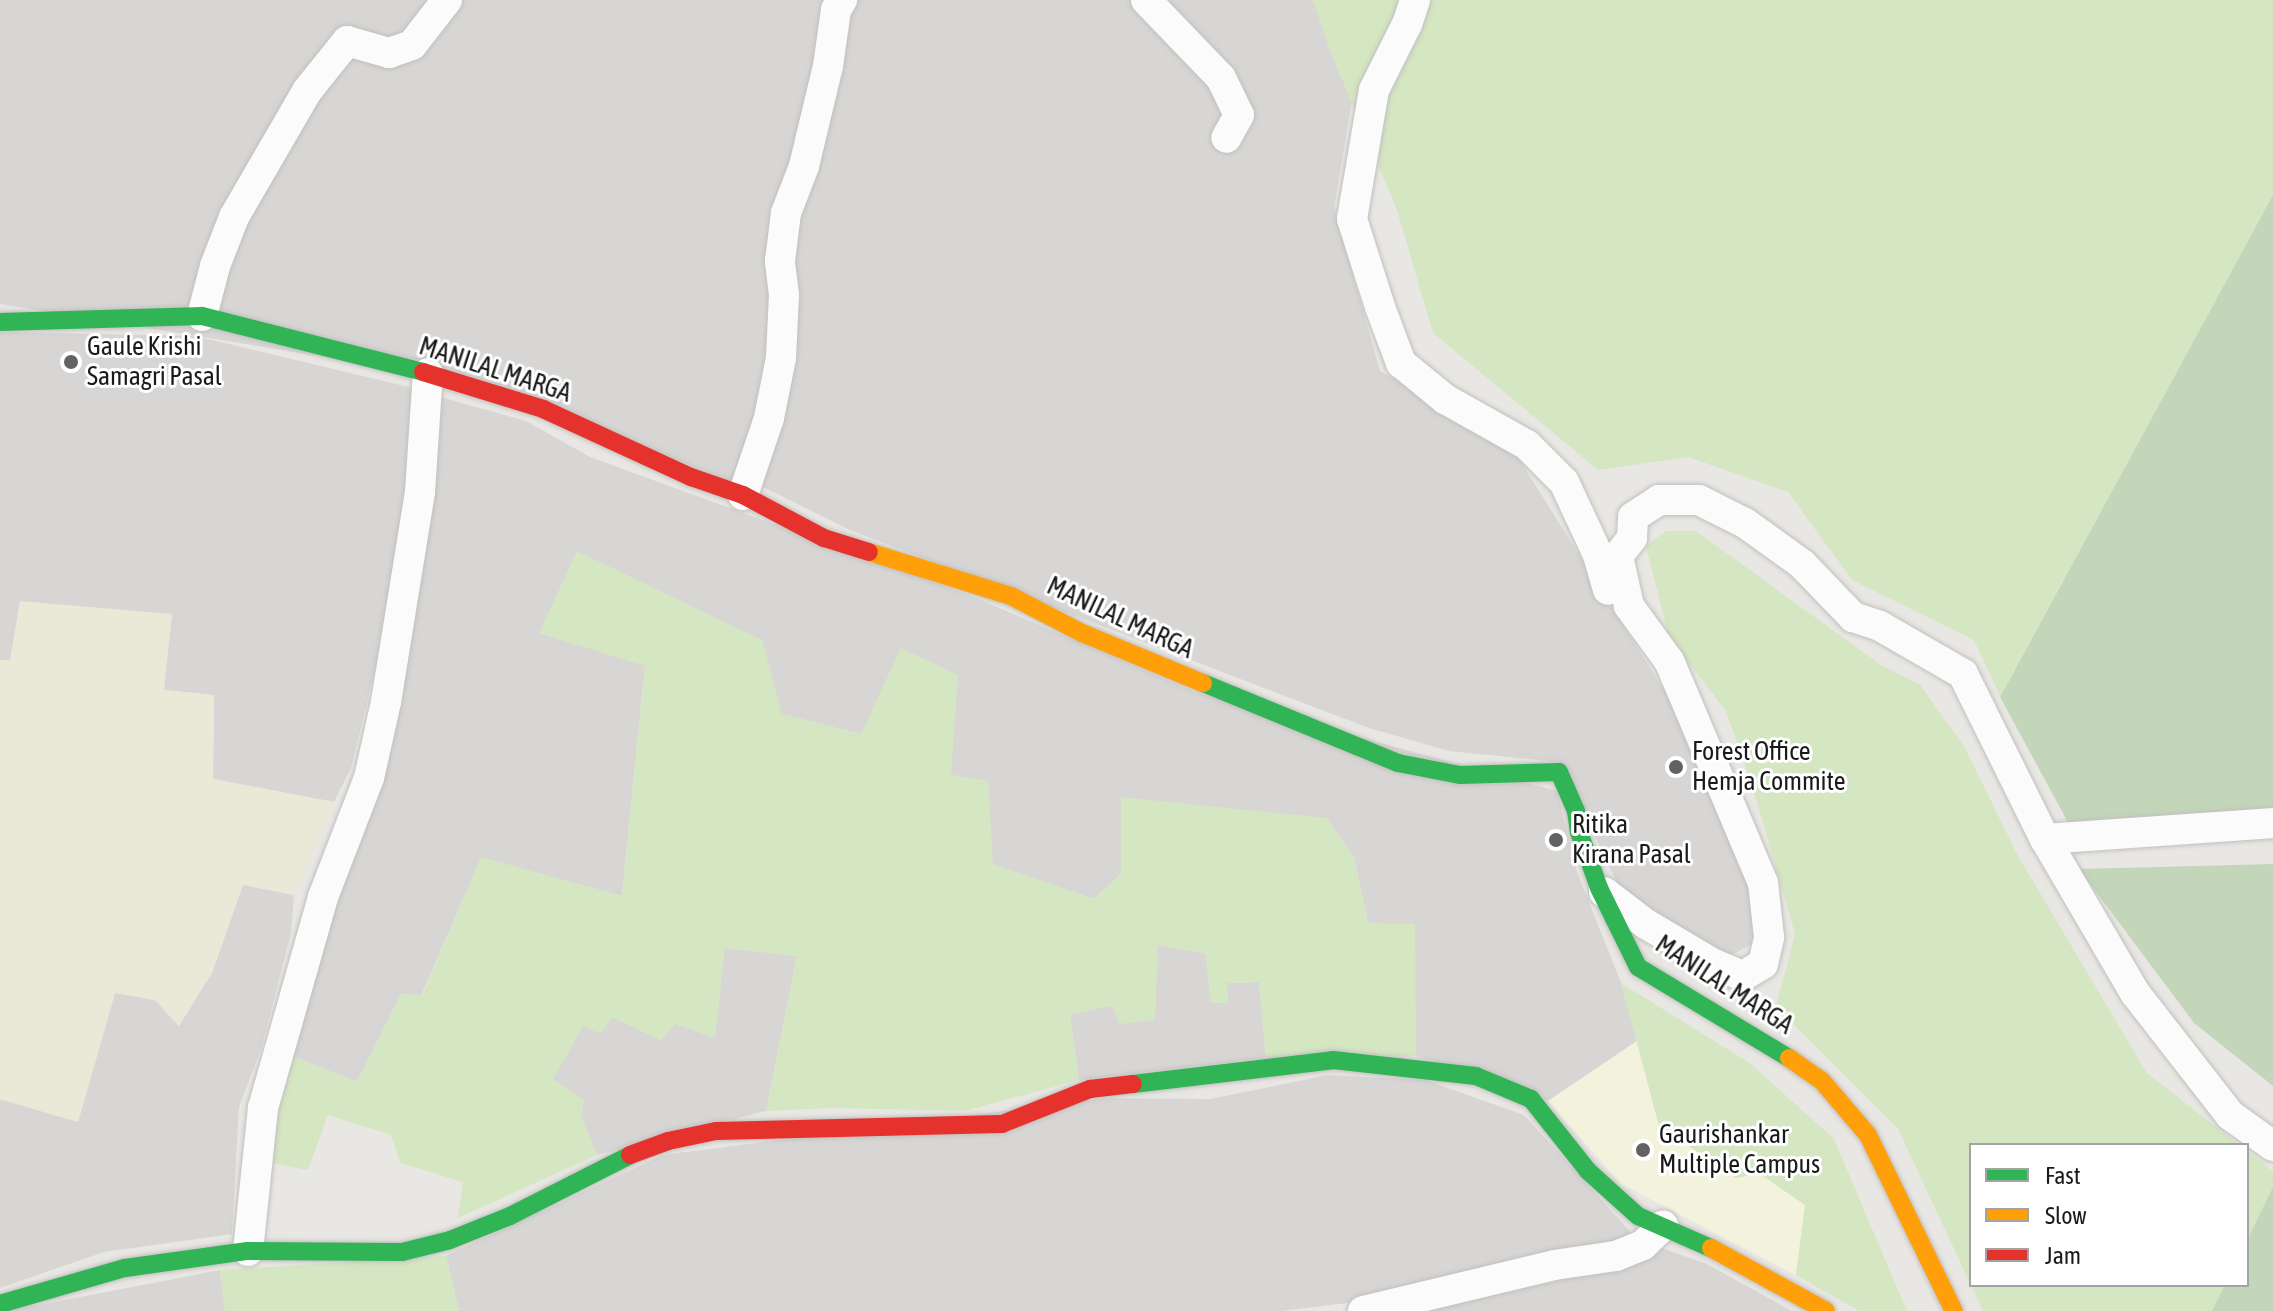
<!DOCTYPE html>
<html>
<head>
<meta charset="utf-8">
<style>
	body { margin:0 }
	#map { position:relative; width:2273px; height:1311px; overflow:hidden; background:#e9e7e3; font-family:"Asap Condensed",sans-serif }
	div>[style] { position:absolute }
	.residential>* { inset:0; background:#d8d6d4 }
	.education>* { inset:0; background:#f3f3dd }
	.farmland>* { inset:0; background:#e8e9d6 }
	.grass>* { inset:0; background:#d5e6c2 }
	.forest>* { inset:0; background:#c3d6b9 }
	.roads { filter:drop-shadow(0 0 2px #c1c0bf) drop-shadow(0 0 2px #c1c0bf) }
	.street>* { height:30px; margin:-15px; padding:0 15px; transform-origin:15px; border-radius:15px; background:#fcfbfb }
	.fast>* { height:18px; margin:-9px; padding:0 9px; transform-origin:9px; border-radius:9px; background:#30b455 }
	.slow>* { height:18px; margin:-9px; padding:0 9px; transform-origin:9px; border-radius:9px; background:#ff9f0a }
	.jam>* { height:18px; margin:-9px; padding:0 9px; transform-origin:9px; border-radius:9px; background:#e5322d }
	.dots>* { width:22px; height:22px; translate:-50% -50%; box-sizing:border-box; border:4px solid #fff; border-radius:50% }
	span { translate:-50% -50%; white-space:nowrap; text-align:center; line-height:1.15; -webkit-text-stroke:6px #fff; paint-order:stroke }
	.poi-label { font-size:26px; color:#1a1a1a }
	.left { translate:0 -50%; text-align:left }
	.street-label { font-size:26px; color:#1a1a1a }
	.legend { position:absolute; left:1969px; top:1143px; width:280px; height:144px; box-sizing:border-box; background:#fff; border:2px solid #a3a3a3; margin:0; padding:10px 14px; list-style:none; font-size:24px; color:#1a1a1a }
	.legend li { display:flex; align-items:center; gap:16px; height:40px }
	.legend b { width:40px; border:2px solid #a3a3a3 }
</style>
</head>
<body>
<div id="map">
	<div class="residential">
		<div style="clip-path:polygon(0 0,833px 0,768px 319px,763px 386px,739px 484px,478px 382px,0 304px)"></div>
		<div style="clip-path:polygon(853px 0,1313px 0,1352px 101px,1334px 207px,1380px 371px,1509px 443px,1687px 727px,1739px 849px,1754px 905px,1754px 943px,1731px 955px,1684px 938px,1622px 893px,1559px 762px,1449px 751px,1369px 728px,850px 530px,755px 483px,789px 265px)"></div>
		<div style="clip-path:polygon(0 332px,195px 336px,417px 389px,413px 453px,382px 641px,351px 768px,334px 802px,213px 779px,214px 695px,163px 690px,172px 614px,10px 660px,0 660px)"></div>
		<div style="clip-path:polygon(437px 396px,526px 421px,590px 457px,976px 598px,1197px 693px,1557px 791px,1577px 872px,1621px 983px,1637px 1041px,1548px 1101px,1416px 1056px,1368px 923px,1354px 857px,1121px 798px,1121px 874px,1094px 899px,992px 864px,988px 781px,951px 775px,861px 734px,781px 714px,762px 640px,540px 633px,645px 665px,622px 896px,481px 858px,421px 996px,401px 994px,357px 1082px,287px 1054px,325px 916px)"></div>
		<div style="clip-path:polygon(243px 884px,294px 895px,291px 933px,261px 1049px,239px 1107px,232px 1234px,104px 1252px,0 1288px,0 1099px,78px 1122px,115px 993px,155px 1000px,178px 1025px,212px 973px)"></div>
		<div style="clip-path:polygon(1157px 945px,1205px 953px,1227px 983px,1259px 982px,1266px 1058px,1079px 1080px,1070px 1014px,1113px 1005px)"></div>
		<div style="clip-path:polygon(725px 948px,797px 956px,766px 1111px,597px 1155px,581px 1117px,552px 1079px,583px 1026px,612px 1017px,661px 1040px)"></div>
		<div style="clip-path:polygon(1328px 1075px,1425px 1080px,1524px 1115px,1638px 1240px,1397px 1297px,1281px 1311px,459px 1311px,446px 1256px,663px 1155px,1106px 1098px,1210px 1099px)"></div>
		<div style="clip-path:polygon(1661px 1248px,1707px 1264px,1792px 1311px,1425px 1311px,1606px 1270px)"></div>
		<div style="clip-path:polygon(220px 1270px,225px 1311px,8px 1311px)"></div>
	</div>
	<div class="education">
		<div style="clip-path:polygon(1637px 1041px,1659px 1126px,1760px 1174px,1805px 1205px,1796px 1275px,1621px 1184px,1548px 1101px)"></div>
	</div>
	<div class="farmland">
		<div style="clip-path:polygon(20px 601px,172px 614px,164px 690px,214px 695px,213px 779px,334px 802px,294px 895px,243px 885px,212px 973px,179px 1026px,155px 1000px,115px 993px,78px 1122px,0 1099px,0 660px,10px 660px)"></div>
	</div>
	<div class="grass">
		<div style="clip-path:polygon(1313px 0,2273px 0,2273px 195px,2000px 696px,1974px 640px,1852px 580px,1788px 492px,1688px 457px,1598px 470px,1433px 333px,1397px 210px,1330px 51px)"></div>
		<div style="clip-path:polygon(1666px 531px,1696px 531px,1881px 665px,1920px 685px,1964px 746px,2018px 856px,2147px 1073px,2239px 1145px,1971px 1145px,1971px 1285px,2225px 1285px,2212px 1311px,1983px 1311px,1898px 1129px,1776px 1007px,1795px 934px,1753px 788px,1726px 711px,1669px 637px,1646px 546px)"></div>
		<div style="clip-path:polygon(577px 551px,762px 640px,782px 714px,861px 734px,901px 648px,958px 675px,951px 775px,988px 781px,993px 864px,1094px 899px,1121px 873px,1121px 797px,1327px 818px,1354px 857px,1368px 923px,1415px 924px,1416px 1056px,1266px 1058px,1259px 982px,1227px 983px,1228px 1003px,1211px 1003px,1205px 953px,1158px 945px,1155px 1020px,1119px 1024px,1113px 1006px,1070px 1014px,1079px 1080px,965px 1111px,832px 1108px,766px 1111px,797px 956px,725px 948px,715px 1038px,675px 1024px,661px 1040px,612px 1017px,601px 1034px,583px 1026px,553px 1079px,584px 1100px,581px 1117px,597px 1155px,458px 1218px,463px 1182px,400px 1163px,391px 1135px,328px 1115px,308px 1170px,271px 1163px,287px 1054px,357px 1082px,401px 994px,422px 996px,481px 857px,622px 896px,645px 666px,539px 633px)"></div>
		<div style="clip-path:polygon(1621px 983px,1751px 1064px,1834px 1139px,1907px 1311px,1859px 1311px,1796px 1275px,1805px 1205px,1760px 1174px,1736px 1178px,1659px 1126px)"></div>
		<div style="clip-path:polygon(2247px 1151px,2273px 1171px,2273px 1187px,2247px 1240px)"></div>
		<div style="clip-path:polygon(446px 1256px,459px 1311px,225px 1311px,220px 1270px)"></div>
	</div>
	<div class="forest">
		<div style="clip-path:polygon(2273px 195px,2273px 812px,2070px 826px,2000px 697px)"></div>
		<div style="clip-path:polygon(2273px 864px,2273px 1086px,2194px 1023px,2079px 869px)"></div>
		<div style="clip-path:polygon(2273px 1187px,2273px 1311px,2212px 1311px,2225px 1285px,2247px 1285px,2247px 1240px)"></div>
	</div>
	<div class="roads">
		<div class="street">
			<div style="left:1146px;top:0;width:108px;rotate:46.1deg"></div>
			<div style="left:1221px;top:78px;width:41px;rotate:64.1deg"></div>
			<div style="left:1239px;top:115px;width:26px;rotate:119deg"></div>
			<div style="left:1415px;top:0;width:25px;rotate:108deg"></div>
			<div style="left:1407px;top:24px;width:74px;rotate:116.6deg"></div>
			<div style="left:1374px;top:90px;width:131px;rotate:99.7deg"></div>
			<div style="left:1352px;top:219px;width:92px;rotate:72.3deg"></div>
			<div style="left:1380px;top:307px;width:60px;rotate:69.4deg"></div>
			<div style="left:1401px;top:363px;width:57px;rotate:39.3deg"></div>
			<div style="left:1445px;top:399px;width:94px;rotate:29.3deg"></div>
			<div style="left:1527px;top:445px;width:52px;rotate:45deg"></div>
			<div style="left:1564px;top:482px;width:81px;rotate:65deg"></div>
			<div style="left:1598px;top:555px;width:36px;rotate:74deg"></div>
			<div style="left:202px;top:316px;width:52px;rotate:-75.4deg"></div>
			<div style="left:215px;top:266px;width:53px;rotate:-68.8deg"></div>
			<div style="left:234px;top:217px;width:146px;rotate:-59.9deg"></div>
			<div style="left:307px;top:91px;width:64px;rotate:-51.3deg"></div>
			<div style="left:347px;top:41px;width:44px;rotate:15.9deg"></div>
			<div style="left:389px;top:53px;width:24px;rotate:-19deg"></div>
			<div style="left:412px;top:45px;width:57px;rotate:-52.1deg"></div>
			<div style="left:743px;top:495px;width:81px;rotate:-71.3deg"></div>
			<div style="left:769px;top:418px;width:61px;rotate:-78.7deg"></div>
			<div style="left:781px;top:358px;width:63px;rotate:-87.3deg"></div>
			<div style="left:784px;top:295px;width:34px;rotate:-97deg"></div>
			<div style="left:780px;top:261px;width:48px;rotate:-82.9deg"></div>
			<div style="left:786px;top:213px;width:50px;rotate:-69deg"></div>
			<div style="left:804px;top:166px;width:103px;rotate:-76.5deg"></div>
			<div style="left:828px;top:66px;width:57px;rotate:-81.9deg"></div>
			<div style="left:836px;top:10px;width:12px;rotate:-59deg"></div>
			<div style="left:2045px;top:839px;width:229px;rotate:-4deg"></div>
			<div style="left:1604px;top:892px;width:53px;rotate:37.3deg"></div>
			<div style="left:1646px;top:924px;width:77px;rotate:30.6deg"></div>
			<div style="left:1712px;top:963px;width:34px;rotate:23deg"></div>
			<div style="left:1743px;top:976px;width:23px;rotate:-31deg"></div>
			<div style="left:1763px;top:964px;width:28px;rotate:-77deg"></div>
			<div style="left:1769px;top:937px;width:54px;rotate:-96.3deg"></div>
			<div style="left:1763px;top:883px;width:241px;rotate:-112.9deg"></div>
			<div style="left:1669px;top:661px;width:68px;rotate:-126deg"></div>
			<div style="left:1629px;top:606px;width:51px;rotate:-102.4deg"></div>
			<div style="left:1618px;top:556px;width:23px;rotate:-52deg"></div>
			<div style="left:1632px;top:538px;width:21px;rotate:-87deg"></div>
			<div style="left:1633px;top:517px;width:31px;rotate:-33deg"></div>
			<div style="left:1659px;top:500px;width:40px"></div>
			<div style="left:1699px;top:500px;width:51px;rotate:26.6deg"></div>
			<div style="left:1745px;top:523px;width:70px;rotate:35.7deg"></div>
			<div style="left:1802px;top:564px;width:74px;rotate:46.1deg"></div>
			<div style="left:1853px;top:617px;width:28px;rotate:18deg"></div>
			<div style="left:1880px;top:626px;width:96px;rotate:30deg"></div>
			<div style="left:1963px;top:674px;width:184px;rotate:63.6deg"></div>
			<div style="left:2045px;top:839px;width:178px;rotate:59.7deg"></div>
			<div style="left:2135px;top:993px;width:155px;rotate:52.1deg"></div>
			<div style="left:2230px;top:1115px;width:53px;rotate:35.8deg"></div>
			<div style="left:248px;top:1251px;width:144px;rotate:-84deg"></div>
			<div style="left:263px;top:1108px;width:219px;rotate:-74.1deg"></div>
			<div style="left:323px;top:897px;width:128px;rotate:-68.9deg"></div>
			<div style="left:369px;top:778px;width:78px;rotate:-77.4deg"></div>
			<div style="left:386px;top:702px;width:213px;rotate:-80.8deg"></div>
			<div style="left:420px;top:492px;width:119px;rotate:-86.2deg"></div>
			<div style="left:1363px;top:1311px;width:196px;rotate:-13.5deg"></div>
			<div style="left:1554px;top:1265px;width:63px;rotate:-8.3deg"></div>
			<div style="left:1616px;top:1256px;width:29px;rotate:-22deg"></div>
			<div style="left:1643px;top:1245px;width:28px;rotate:-44deg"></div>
		</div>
		<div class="fast">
			<div style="left:0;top:322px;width:202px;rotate:-1.7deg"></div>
			<div style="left:202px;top:316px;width:228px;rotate:14.2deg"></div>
			<div style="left:1203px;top:683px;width:211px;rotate:22.3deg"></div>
			<div style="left:1398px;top:763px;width:63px;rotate:11deg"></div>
			<div style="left:1460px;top:775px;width:99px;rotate:-1.7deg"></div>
			<div style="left:1559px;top:772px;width:43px;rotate:66.4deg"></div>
			<div style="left:1576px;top:811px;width:21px;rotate:82deg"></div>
			<div style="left:1579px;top:832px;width:59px;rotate:70.3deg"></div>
			<div style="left:1599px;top:888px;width:88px;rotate:63.7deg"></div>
			<div style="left:1638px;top:967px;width:176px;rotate:31.1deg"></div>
			<div style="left:1133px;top:1084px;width:201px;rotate:-6.8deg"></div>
			<div style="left:1333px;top:1060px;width:144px;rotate:6.4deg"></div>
			<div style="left:1476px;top:1076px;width:60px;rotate:22.7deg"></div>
			<div style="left:1531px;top:1099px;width:92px;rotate:51.6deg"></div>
			<div style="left:1588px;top:1171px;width:67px;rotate:42deg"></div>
			<div style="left:1638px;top:1216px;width:80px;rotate:23.7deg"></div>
			<div style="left:0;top:1304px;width:130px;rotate:-16.1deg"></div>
			<div style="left:125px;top:1268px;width:124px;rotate:-7.9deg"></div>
			<div style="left:248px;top:1251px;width:154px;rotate:0.4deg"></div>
			<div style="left:402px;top:1252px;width:49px;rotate:-14deg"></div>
			<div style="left:450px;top:1240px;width:65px;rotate:-21.8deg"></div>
			<div style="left:510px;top:1216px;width:135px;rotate:-26.9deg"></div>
		</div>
		<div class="slow">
			<div style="left:869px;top:552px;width:149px;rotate:17.2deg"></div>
			<div style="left:1011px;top:596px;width:80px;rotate:27.5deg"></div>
			<div style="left:1082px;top:633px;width:131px;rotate:22.5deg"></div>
			<div style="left:1789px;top:1058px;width:40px;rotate:34.9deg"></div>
			<div style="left:1822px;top:1081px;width:71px;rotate:49.6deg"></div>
			<div style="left:1868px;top:1135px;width:196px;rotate:64deg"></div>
			<div style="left:1711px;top:1248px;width:131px;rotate:28.7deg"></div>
		</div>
		<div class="jam">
			<div style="left:423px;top:372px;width:126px;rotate:17.1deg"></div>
			<div style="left:543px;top:409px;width:163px;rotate:24.7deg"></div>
			<div style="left:691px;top:477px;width:55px;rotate:19.1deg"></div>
			<div style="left:743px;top:495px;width:92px;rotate:28deg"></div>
			<div style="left:824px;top:538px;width:47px;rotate:17.3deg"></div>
			<div style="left:630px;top:1155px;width:40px;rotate:-20.2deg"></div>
			<div style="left:668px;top:1141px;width:49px;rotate:-11.8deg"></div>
			<div style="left:716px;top:1131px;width:286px;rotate:-1.4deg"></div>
			<div style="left:1002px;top:1124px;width:95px;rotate:-21.7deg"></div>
			<div style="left:1090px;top:1089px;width:43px;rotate:-6.6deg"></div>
		</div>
	</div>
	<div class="dots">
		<div style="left:71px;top:362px;background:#626260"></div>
		<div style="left:1676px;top:767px;background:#626260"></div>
		<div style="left:1556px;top:840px;background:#626260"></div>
		<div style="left:1643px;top:1150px;background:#626260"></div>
	</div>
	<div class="poi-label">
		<span class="left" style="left:87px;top:362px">Gaule Krishi<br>Samagri Pasal</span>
		<span class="left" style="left:1692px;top:767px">Forest Office<br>Hemja Commite</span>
		<span class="left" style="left:1572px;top:840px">Ritika<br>Kirana Pasal</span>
		<span class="left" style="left:1659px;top:1150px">Gaurishankar<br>Multiple Campus</span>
	</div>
	<div class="street-label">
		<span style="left:495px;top:370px;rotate:18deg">MANILAL MARGA</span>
		<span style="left:1120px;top:618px;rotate:25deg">MANILAL MARGA</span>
		<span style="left:1724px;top:985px;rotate:33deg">MANILAL MARGA</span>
	</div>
	<ul class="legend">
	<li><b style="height:10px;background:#30b455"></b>Fast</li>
	<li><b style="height:10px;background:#ff9f0a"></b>Slow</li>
	<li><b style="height:10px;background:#e5322d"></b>Jam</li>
	</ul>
</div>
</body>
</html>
